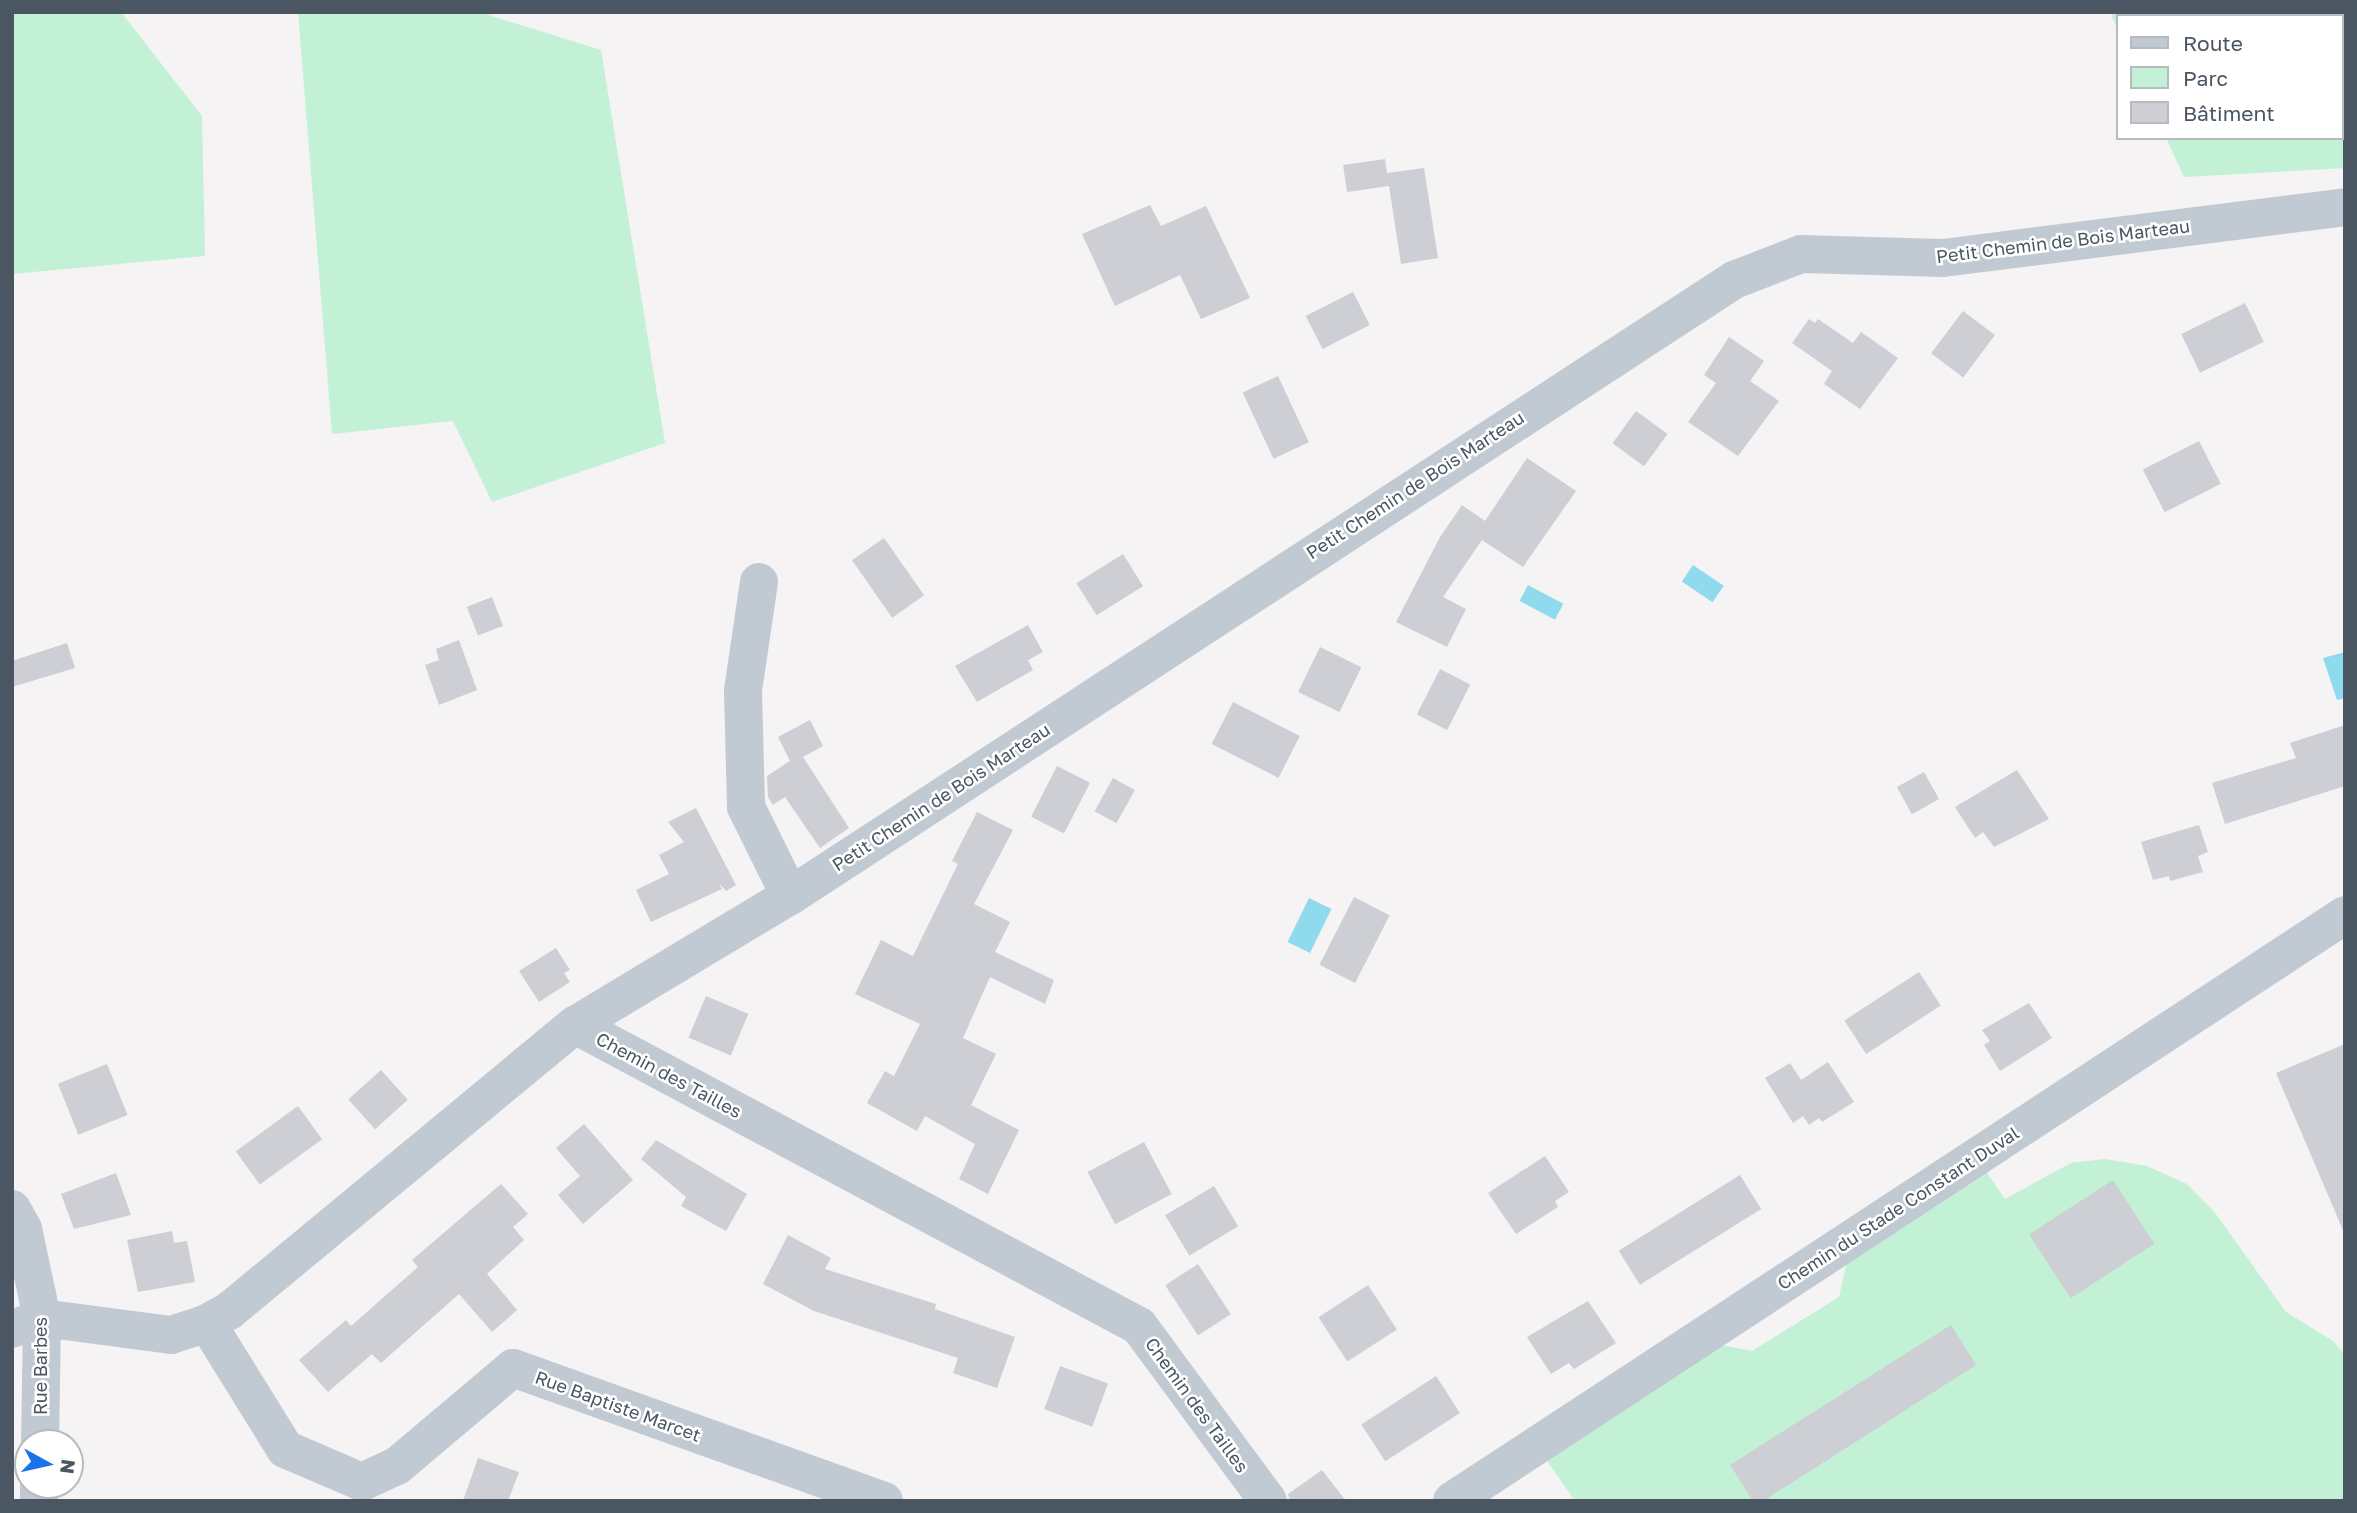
<!DOCTYPE html>
<html>
<head>
<meta charset="utf-8">
<style>
	body { margin:0 }
	#map { position:relative; width:2357px; height:1513px; overflow:hidden; background:#f5f3f3; font-family:"Golos Text",sans-serif }
	div>[style] { position:absolute }
	.green>* { inset:0; background:#c3f1d5 }
	.water>* { inset:0; background:#90daee; transform-origin:0 0 }
	.building>* { inset:0; background:#cdcfd5; transform-origin:0 0 }
	.minor>* { height:38px; margin:-19px; padding:0 19px; transform-origin:19px; border-radius:19px; background:#c1cad2 }
	span { translate:-50% -50%; white-space:nowrap; text-align:center; line-height:1.15; -webkit-text-stroke:5px #fff; paint-order:stroke }
	.street-label { font-size:18px; color:#4a5661 }
	.frame { position:absolute; inset:0; border:14px solid #4a5661; pointer-events:none }
	.legend { position:absolute; left:2116px; top:14px; width:228px; height:126px; box-sizing:border-box; background:#fff; border:2px solid #b7bbc0; margin:0; padding:9px 12px; list-style:none; font-size:21px; color:#4a5661 }
	.legend li { display:flex; align-items:center; gap:14px; height:35px }
	.legend b { width:35px; border:2px solid #b7bbc0 }
	.north { position:absolute; left:14px; top:1429px; width:70px; height:70px; box-sizing:border-box; background:#fff; border:2px solid #b7bbc0; border-radius:50%; rotate:98deg; font-size:19px; font-weight:700; line-height:28px; text-align:center; color:#4a5661 }
	.north::after { content:''; display:block; margin:auto; width:24px; height:32px; background:#1a73e8; clip-path:polygon(50% 0,100% 100%,50% 72%,0 100%) }
</style>
</head>
<body>
<div id="map">
	<div class="green">
		<div style="clip-path:polygon(12px 12px,121px 12px,202px 116px,205px 256px,12px 274px)"></div>
		<div style="clip-path:polygon(298px 12px,479px 12px,601px 50px,665px 443px,492px 502px,453px 421px,332px 434px)"></div>
		<div style="clip-path:polygon(2110px 12px,2345px 12px,2345px 168px,2184px 177px,2166px 138px,2341px 138px,2341px 16px,2117px 16px,2117px 28px)"></div>
		<div style="clip-path:polygon(2105px 1159px,2147px 1166px,2187px 1184px,2216px 1214px,2286px 1312px,2333px 1341px,2345px 1355px,2345px 1501px,1575px 1501px,1541px 1452px,1710px 1343px,1752px 1351px,1839px 1297px,1848px 1257px,1985px 1170px,2005px 1199px,2071px 1163px)"></div>
	</div>
	<div class="water">
		<div style="left:1693px;top:565px;width:37px;height:20px;rotate:34deg"></div>
		<div style="left:1528px;top:585px;width:40px;height:18px;rotate:28deg"></div>
		<div style="clip-path:polygon(2345px 652px,2345px 698px,2337px 700px,2323px 658px)"></div>
		<div style="left:1309px;top:898px;width:25px;height:49px;rotate:26deg"></div>
	</div>
	<div class="building">
		<div style="clip-path:polygon(1385px 159px,1387px 173px,1424px 168px,1438px 258px,1401px 264px,1389px 186px,1347px 192px,1343px 165px)"></div>
		<div style="clip-path:polygon(1150px 205px,1161px 226px,1206px 206px,1250px 298px,1201px 319px,1180px 275px,1115px 306px,1082px 234px)"></div>
		<div style="left:1353px;top:292px;width:37px;height:53px;rotate:63deg"></div>
		<div style="left:2245px;top:303px;width:43px;height:71px;rotate:64deg"></div>
		<div style="left:1963px;top:311px;width:40px;height:53px;rotate:37deg"></div>
		<div style="clip-path:polygon(1809px 319px,1815px 323px,1818px 319px,1853px 343px,1861px 332px,1898px 358px,1860px 409px,1824px 384px,1832px 371px,1792px 343px)"></div>
		<div style="clip-path:polygon(1729px 337px,1764px 361px,1750px 381px,1779px 401px,1738px 456px,1688px 422px,1716px 383px,1704px 375px)"></div>
		<div style="left:1278px;top:376px;width:73px;height:39px;rotate:65deg"></div>
		<div style="left:1636px;top:411px;width:39px;height:40px;rotate:36deg"></div>
		<div style="left:2199px;top:441px;width:48px;height:63px;rotate:63deg"></div>
		<div style="clip-path:polygon(1527px 458px,1576px 491px,1523px 567px,1482px 540px,1443px 597px,1466px 609px,1447px 647px,1396px 622px,1440px 537px,1462px 505px,1485px 521px)"></div>
		<div style="left:884px;top:538px;width:70px;height:39px;rotate:55deg"></div>
		<div style="left:1123px;top:554px;width:38px;height:55px;rotate:58deg"></div>
		<div style="left:492px;top:597px;width:31px;height:27px;rotate:69deg"></div>
		<div style="clip-path:polygon(1028px 625px,1043px 652px,1028px 660px,1033px 670px,977px 702px,955px 666px)"></div>
		<div style="clip-path:polygon(459px 640px,477px 690px,439px 705px,425px 665px,439px 660px,436px 649px)"></div>
		<div style="clip-path:polygon(67px 643px,75px 668px,12px 687px,12px 661px)"></div>
		<div style="left:1320px;top:647px;width:46px;height:50px;rotate:26deg"></div>
		<div style="left:1440px;top:669px;width:34px;height:51px;rotate:27deg"></div>
		<div style="left:1233px;top:702px;width:75px;height:47px;rotate:27deg"></div>
		<div style="clip-path:polygon(810px 720px,823px 746px,803px 757px,849px 828px,820px 848px,785px 797px,773px 805px,768px 797px,767px 776px,790px 761px,778px 737px)"></div>
		<div style="clip-path:polygon(2345px 725px,2345px 786px,2225px 824px,2212px 783px,2296px 758px,2290px 743px)"></div>
		<div style="left:1057px;top:766px;width:37px;height:57px;rotate:27deg"></div>
		<div style="clip-path:polygon(2017px 770px,2049px 819px,1994px 847px,1983px 832px,1975px 838px,1955px 807px)"></div>
		<div style="left:1924px;top:772px;width:31px;height:31px;rotate:61deg"></div>
		<div style="left:1113px;top:778px;width:25px;height:38px;rotate:29deg"></div>
		<div style="clip-path:polygon(696px 808px,736px 885px,726px 891px,719px 883px,722px 889px,651px 922px,636px 890px,669px 874px,659px 855px,684px 842px,668px 822px)"></div>
		<div style="clip-path:polygon(977px 812px,1013px 830px,974px 904px,1010px 922px,995px 952px,1054px 980px,1045px 1004px,990px 977px,963px 1038px,996px 1054px,971px 1105px,1019px 1130px,988px 1194px,959px 1179px,975px 1144px,925px 1116px,917px 1131px,867px 1103px,885px 1071px,894px 1076px,920px 1024px,855px 994px,881px 940px,913px 956px,958px 864px,952px 861px)"></div>
		<div style="clip-path:polygon(2199px 825px,2208px 852px,2198px 856px,2203px 872px,2170px 881px,2169px 876px,2153px 880px,2141px 842px)"></div>
		<div style="left:1354px;top:897px;width:40px;height:76px;rotate:27deg"></div>
		<div style="clip-path:polygon(556px 948px,570px 970px,564px 973px,570px 982px,539px 1002px,519px 971px)"></div>
		<div style="left:1919px;top:972px;width:40px;height:89px;rotate:57deg"></div>
		<div style="left:706px;top:996px;width:46px;height:45px;rotate:23deg"></div>
		<div style="clip-path:polygon(2029px 1003px,2052px 1038px,2000px 1071px,1984px 1045px,1990px 1041px,1982px 1030px)"></div>
		<div style="clip-path:polygon(2345px 1044px,2345px 1235px,2276px 1073px)"></div>
		<div style="clip-path:polygon(1828px 1062px,1854px 1102px,1822px 1122px,1819px 1118px,1809px 1125px,1803px 1116px,1793px 1123px,1765px 1078px,1790px 1063px,1801px 1080px)"></div>
		<div style="left:107px;top:1064px;width:55px;height:53px;rotate:68deg"></div>
		<div style="left:381px;top:1070px;width:40px;height:44px;rotate:48deg"></div>
		<div style="left:298px;top:1106px;width:41px;height:77px;rotate:54deg"></div>
		<div style="clip-path:polygon(584px 1124px,633px 1180px,583px 1224px,558px 1195px,580px 1176px,556px 1148px)"></div>
		<div style="clip-path:polygon(656px 1140px,747px 1194px,726px 1231px,681px 1206px,686px 1197px,641px 1159px)"></div>
		<div style="left:1144px;top:1142px;width:59px;height:64px;rotate:62deg"></div>
		<div style="clip-path:polygon(1545px 1156px,1569px 1192px,1555px 1201px,1558px 1207px,1516px 1234px,1488px 1193px)"></div>
		<div style="clip-path:polygon(116px 1173px,131px 1215px,74px 1229px,61px 1194px)"></div>
		<div style="left:1740px;top:1175px;width:40px;height:143px;rotate:58deg"></div>
		<div style="left:2113px;top:1180px;width:76px;height:100px;rotate:57deg"></div>
		<div style="clip-path:polygon(501px 1184px,528px 1214px,513px 1227px,524px 1240px,487px 1274px,517px 1310px,492px 1332px,459px 1294px,381px 1363px,372px 1354px,328px 1392px,299px 1360px,346px 1320px,351px 1326px,418px 1267px,412px 1260px)"></div>
		<div style="left:1214px;top:1186px;width:47px;height:57px;rotate:59deg"></div>
		<div style="clip-path:polygon(172px 1231px,174px 1243px,187px 1241px,195px 1282px,138px 1292px,127px 1240px)"></div>
		<div style="clip-path:polygon(788px 1235px,831px 1258px,825px 1269px,936px 1304px,935px 1309px,1015px 1337px,997px 1388px,953px 1373px,958px 1358px,814px 1311px,763px 1284px)"></div>
		<div style="left:1198px;top:1264px;width:60px;height:39px;rotate:57deg"></div>
		<div style="left:1368px;top:1285px;width:53px;height:59px;rotate:57deg"></div>
		<div style="clip-path:polygon(1588px 1301px,1616px 1343px,1574px 1369px,1569px 1363px,1551px 1374px,1527px 1337px)"></div>
		<div style="clip-path:polygon(1951px 1325px,1976px 1365px,1763px 1501px,1753px 1501px,1730px 1465px)"></div>
		<div style="left:1060px;top:1366px;width:51px;height:46px;rotate:20deg"></div>
		<div style="left:1436px;top:1376px;width:44px;height:89px;rotate:57deg"></div>
		<div style="clip-path:polygon(478px 1458px,519px 1472px,508px 1501px,463px 1501px)"></div>
		<div style="clip-path:polygon(1322px 1470px,1346px 1501px,1290px 1501px,1288px 1494px)"></div>
	</div>
	<div class="minor">
		<div style="left:759px;top:582px;width:110px;rotate:98.4deg"></div>
		<div style="left:743px;top:691px;width:116px;rotate:88.5deg"></div>
		<div style="left:746px;top:807px;width:99px;rotate:63.7deg"></div>
		<div style="left:575px;top:1025px;width:251px;rotate:-31deg"></div>
		<div style="left:790px;top:896px;width:1127px;rotate:-33.13deg"></div>
		<div style="left:1734px;top:280px;width:72px;rotate:-21.2deg"></div>
		<div style="left:1801px;top:254px;width:142px;rotate:1.6deg"></div>
		<div style="left:1943px;top:258px;width:405px;rotate:-7.2deg"></div>
		<div style="left:12px;top:1209px;width:23px;rotate:61deg"></div>
		<div style="left:23px;top:1229px;width:91px;rotate:77.9deg"></div>
		<div style="left:42px;top:1318px;width:125px;rotate:90.9deg"></div>
		<div style="left:207px;top:1323px;width:148px;rotate:58.2deg"></div>
		<div style="left:285px;top:1449px;width:84px;rotate:23.2deg"></div>
		<div style="left:362px;top:1482px;width:38px;rotate:-25deg"></div>
		<div style="left:397px;top:1466px;width:152px;rotate:-40.2deg"></div>
		<div style="left:513px;top:1368px;width:394px;rotate:19.7deg"></div>
		<div style="left:12px;top:1329px;width:32px;rotate:-20deg"></div>
		<div style="left:42px;top:1318px;width:130px;rotate:7.5deg"></div>
		<div style="left:171px;top:1335px;width:38px;rotate:-18deg"></div>
		<div style="left:207px;top:1323px;width:25px;rotate:-29deg"></div>
		<div style="left:229px;top:1311px;width:449px;rotate:-39.6deg"></div>
		<div style="left:575px;top:1025px;width:639px;rotate:28.09deg"></div>
		<div style="left:1139px;top:1326px;width:217px;rotate:53.6deg"></div>
		<div style="left:39px;top:1501px;width:16px;rotate:-90deg"></div>
		<div style="left:1452px;top:1501px;width:1068px;rotate:-33.27deg"></div>
	</div>
	<div class="street-label">
		<span style="left:2063px;top:241px;rotate:-7deg">Petit Chemin de Bois Marteau</span>
		<span style="left:1415px;top:485px;rotate:-33deg">Petit Chemin de Bois Marteau</span>
		<span style="left:941px;top:797px;rotate:-33deg">Petit Chemin de Bois Marteau</span>
		<span style="left:669px;top:1075px;rotate:28deg">Chemin des Tailles</span>
		<span style="left:1898px;top:1208px;rotate:-33deg">Chemin du Stade Constant Duval</span>
		<span style="left:40px;top:1366px;rotate:-90deg">Rue Barbes</span>
		<span style="left:1197px;top:1405px;rotate:54deg">Chemin des Tailles</span>
		<span style="left:618px;top:1406px;rotate:20deg">Rue Baptiste Marcet</span>
	</div>
	<div class="frame"></div>
	<ul class="legend">
	<li><b style="height:9px;background:#c1cad2"></b>Route</li>
	<li><b style="height:19px;background:#c3f1d5"></b>Parc</li>
	<li><b style="height:19px;background:#cdcfd5"></b>Bâtiment</li>
	</ul>
	<div class="north">N</div>
</div>
</body>
</html>
